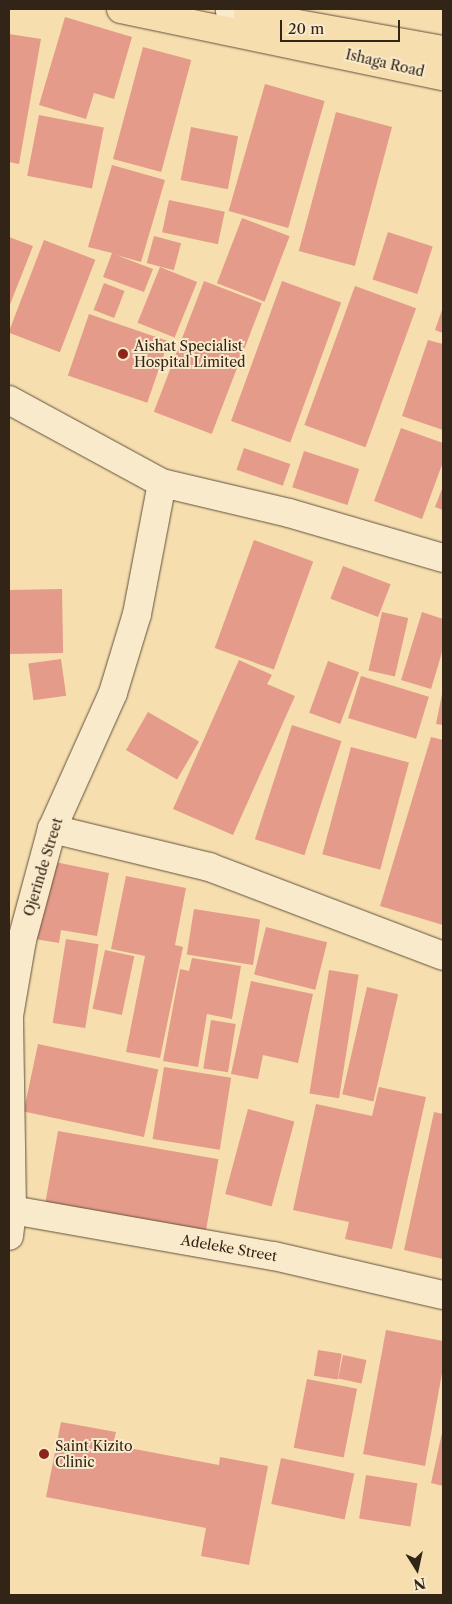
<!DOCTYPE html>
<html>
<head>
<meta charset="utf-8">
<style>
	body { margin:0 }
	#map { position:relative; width:452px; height:1604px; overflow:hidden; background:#f6deaf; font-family:"Libre Caslon Text",serif }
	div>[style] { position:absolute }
	.building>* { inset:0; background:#e49b89; transform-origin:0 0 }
	.roads { filter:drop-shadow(0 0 1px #63523d) drop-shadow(0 0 1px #63523d) }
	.minor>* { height:28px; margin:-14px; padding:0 14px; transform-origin:14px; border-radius:14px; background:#f9eacb }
	.major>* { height:28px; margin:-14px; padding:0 14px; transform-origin:14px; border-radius:14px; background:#f6deaf }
	.dots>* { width:14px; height:14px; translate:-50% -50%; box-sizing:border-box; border:2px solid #f9eacb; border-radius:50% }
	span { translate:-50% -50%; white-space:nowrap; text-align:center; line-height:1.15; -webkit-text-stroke:4px #f9eacb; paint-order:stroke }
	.street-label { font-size:14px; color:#322417 }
	.poi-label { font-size:14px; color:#322417 }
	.left { translate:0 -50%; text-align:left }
	.frame { position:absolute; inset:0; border:10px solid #322417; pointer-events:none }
	.north { position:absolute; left:392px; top:1544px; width:50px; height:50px; -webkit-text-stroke:4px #f9eacb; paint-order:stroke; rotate:170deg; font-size:14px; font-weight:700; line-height:20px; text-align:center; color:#322417 }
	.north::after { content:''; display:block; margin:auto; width:18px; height:22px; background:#322417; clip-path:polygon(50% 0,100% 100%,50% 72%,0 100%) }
	.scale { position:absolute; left:280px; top:20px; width:120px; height:22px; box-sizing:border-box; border:2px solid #322417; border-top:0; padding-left:6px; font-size:15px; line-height:18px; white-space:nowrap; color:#322417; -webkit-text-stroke:4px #f9eacb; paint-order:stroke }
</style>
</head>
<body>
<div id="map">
	<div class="building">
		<div style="clip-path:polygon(65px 17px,132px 37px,114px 99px,94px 93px,86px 119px,39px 105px)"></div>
		<div style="clip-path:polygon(9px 34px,41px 39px,19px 164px,9px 162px)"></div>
		<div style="left:143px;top:47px;width:50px;height:116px;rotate:15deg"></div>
		<div style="left:265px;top:84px;width:62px;height:132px;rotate:16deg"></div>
		<div style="left:336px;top:112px;width:58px;height:144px;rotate:15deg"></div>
		<div style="left:39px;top:115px;width:66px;height:62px;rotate:11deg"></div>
		<div style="left:191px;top:127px;width:48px;height:54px;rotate:11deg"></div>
		<div style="clip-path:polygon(112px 165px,165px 180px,141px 262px,116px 255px,153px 269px,144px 292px,103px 277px,112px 253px,88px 247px)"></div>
		<div style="left:169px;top:200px;width:57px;height:33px;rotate:12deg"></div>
		<div style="left:242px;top:218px;width:51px;height:70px;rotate:21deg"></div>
		<div style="left:388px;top:232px;width:47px;height:50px;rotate:18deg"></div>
		<div style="left:154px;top:236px;width:28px;height:28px;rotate:15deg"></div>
		<div style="clip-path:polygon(9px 237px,33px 246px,9px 307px)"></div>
		<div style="left:44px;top:240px;width:55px;height:99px;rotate:21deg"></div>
		<div style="left:160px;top:267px;width:40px;height:60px;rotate:22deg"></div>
		<div style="left:204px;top:281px;width:62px;height:140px;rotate:21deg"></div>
		<div style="left:282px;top:281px;width:63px;height:149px;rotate:20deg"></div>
		<div style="left:104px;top:283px;width:22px;height:29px;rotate:21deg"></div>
		<div style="left:355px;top:286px;width:65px;height:148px;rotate:20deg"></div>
		<div style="clip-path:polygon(443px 307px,443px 333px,435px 330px)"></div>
		<div style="left:89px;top:314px;width:84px;height:65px;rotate:19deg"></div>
		<div style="clip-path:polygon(428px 340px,443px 344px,443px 430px,402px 416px)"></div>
		<div style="clip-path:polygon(401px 428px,443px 443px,443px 462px,422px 519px,374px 501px)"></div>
		<div style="left:244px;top:448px;width:49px;height:23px;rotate:19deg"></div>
		<div style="left:304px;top:451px;width:58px;height:38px;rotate:18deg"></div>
		<div style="clip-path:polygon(443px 486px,443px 510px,435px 507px)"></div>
		<div style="left:254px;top:540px;width:63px;height:115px;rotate:20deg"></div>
		<div style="left:343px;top:566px;width:51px;height:35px;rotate:21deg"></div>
		<div style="left:62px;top:589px;width:64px;height:53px;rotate:89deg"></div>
		<div style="left:382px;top:612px;width:27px;height:60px;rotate:13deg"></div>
		<div style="clip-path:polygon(422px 612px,443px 619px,443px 649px,431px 689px,401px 680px)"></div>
		<div style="left:61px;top:659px;width:37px;height:33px;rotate:82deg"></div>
		<div style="clip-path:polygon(239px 660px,272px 675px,267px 684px,295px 696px,233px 835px,173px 809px)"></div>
		<div style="left:328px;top:661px;width:33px;height:55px;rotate:20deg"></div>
		<div style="left:361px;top:676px;width:71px;height:44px;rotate:17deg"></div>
		<div style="clip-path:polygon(442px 694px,443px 694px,443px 725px,436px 724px)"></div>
		<div style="left:148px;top:712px;width:59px;height:44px;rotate:30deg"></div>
		<div style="left:292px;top:725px;width:52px;height:120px;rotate:18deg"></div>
		<div style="clip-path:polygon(431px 737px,443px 740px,443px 925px,380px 906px)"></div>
		<div style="left:351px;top:747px;width:60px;height:111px;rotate:15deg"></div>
		<div style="clip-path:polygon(50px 861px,109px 873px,97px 936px,61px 930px,59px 943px,35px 939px)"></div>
		<div style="clip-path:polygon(126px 876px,186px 888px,175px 945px,183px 947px,160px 1058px,126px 1052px,145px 956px,111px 949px)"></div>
		<div style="left:194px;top:909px;width:67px;height:46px;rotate:9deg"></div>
		<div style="left:266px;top:927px;width:63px;height:49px;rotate:14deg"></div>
		<div style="left:66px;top:939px;width:33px;height:85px;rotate:9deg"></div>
		<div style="left:105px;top:950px;width:30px;height:60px;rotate:12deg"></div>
		<div style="clip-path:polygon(192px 958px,241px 966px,232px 1019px,207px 1014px,198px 1067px,163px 1061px,180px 969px,189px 971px)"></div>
		<div style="left:329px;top:970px;width:30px;height:125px;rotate:9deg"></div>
		<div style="clip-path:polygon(251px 981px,313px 994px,298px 1063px,263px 1055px,258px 1079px,231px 1074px)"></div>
		<div style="left:367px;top:987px;width:32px;height:110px;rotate:13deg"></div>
		<div style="left:211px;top:1020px;width:25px;height:49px;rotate:9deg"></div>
		<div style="left:38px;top:1044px;width:123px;height:69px;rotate:12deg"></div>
		<div style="left:164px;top:1067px;width:68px;height:73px;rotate:9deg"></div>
		<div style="clip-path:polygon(379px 1087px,426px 1097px,392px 1249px,345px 1239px,349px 1222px,293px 1210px,316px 1104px,372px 1116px)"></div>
		<div style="left:248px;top:1109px;width:48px;height:88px;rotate:15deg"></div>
		<div style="clip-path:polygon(434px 1112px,443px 1114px,443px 1259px,404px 1250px)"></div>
		<div style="left:58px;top:1131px;width:163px;height:72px;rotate:10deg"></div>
		<div style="clip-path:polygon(386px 1330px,443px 1341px,443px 1368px,425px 1466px,363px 1454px)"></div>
		<div style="left:318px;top:1350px;width:24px;height:26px;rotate:9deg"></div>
		<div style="left:343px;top:1355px;width:24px;height:24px;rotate:12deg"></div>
		<div style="left:307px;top:1379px;width:51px;height:70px;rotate:11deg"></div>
		<div style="clip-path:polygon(61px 1422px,116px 1432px,113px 1445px,219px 1465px,220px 1457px,268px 1466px,249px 1565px,201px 1556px,206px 1528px,46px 1497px)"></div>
		<div style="clip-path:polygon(443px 1428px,443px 1486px,431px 1483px)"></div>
		<div style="left:281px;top:1458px;width:75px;height:47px;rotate:12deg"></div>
		<div style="left:366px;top:1475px;width:52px;height:44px;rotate:9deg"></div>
	</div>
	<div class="roads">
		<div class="minor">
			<div style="left:230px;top:11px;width:2px;rotate:-63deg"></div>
			<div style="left:9px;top:400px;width:174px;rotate:28.5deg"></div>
			<div style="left:162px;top:483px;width:130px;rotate:13.3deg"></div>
			<div style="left:289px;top:513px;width:160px;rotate:16.3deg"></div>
			<div style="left:52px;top:829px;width:162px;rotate:13.6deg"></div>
			<div style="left:209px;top:867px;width:250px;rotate:20.8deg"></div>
			<div style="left:12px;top:1210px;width:266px;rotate:10deg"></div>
			<div style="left:274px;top:1256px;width:173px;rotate:13deg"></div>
			<div style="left:9px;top:1236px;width:26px;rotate:-83deg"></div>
			<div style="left:12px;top:1210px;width:194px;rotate:-90.9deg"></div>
			<div style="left:9px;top:1016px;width:77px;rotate:-80.3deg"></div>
			<div style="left:22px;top:940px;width:115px;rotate:-74.9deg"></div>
			<div style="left:52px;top:829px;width:149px;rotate:-65.8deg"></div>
			<div style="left:113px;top:693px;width:83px;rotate:-73.1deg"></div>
			<div style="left:137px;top:614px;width:133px;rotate:-79.2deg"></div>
		</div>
		<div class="major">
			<div style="left:121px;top:9px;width:329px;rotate:11.8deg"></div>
			<div style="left:248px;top:15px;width:198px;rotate:10.2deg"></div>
		</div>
	</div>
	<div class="dots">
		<div style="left:123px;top:354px;background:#8f2418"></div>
		<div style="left:44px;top:1454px;background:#8f2418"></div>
	</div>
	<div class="street-label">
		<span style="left:385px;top:63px;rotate:13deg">Ishaga Road</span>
		<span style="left:43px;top:867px;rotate:-73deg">Ojerinde Street</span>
		<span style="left:229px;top:1248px;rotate:10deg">Adeleke Street</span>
	</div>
	<div class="poi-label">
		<span class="left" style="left:134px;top:354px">Aishat Specialist<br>Hospital Limited</span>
		<span class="left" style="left:55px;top:1454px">Saint Kizito<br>Clinic</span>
	</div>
	<div class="frame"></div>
	<div class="north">N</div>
	<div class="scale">20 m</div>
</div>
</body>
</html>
